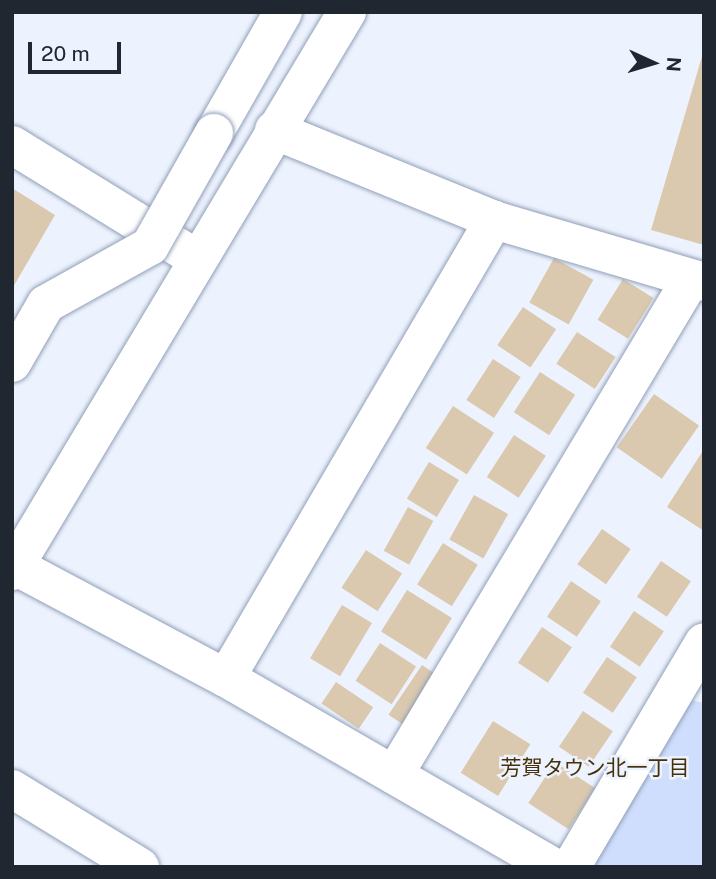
<!DOCTYPE html>
<html>
<head>
<meta charset="utf-8">
<style>
	body { margin:0 }
	#map { position:relative; width:716px; height:879px; overflow:hidden; background:#edf3fe; font-family:"Public Sans","Noto Sans JP",sans-serif }
	div>[style] { position:absolute }
	.green>* { inset:0; background:#cedefc }
	.building>* { inset:0; background:#dac9af; transform-origin:0 0 }
	.roads { filter:drop-shadow(0 0 2px #919fb9) drop-shadow(0 0 2px #919fb9) }
	.minor>* { height:38px; margin:-19px; padding:0 19px; transform-origin:19px; border-radius:19px; background:#fff }
	.bridges { filter:drop-shadow(0 0 2px #919fb9) drop-shadow(0 0 2px #919fb9) }
	.minor-bridge>* { height:38px; margin:-19px; padding:0 19px; transform-origin:19px; border-radius:19px; background:#fff }
	span { translate:-50% -50%; white-space:nowrap; text-align:center; line-height:1.15; -webkit-text-stroke:5px #edf3fe; paint-order:stroke }
	.neighbourhood-label { font-size:21px; color:#453009 }
	.frame { position:absolute; inset:0; border:14px solid #212731; pointer-events:none }
	.north { position:absolute; left:618px; top:28px; width:70px; height:70px; -webkit-text-stroke:5px #edf3fe; paint-order:stroke; rotate:94deg; font-size:19px; font-weight:700; line-height:28px; text-align:center; color:#212731 }
	.north::after { content:''; display:block; margin:auto; width:24px; height:32px; background:#212731; clip-path:polygon(50% 0,100% 100%,50% 72%,0 100%) }
	.scale { position:absolute; left:28px; top:42px; width:93px; height:32px; box-sizing:border-box; border:4px solid #212731; border-top:0; padding-left:9px; font-size:21px; line-height:24px; white-space:nowrap; color:#212731; -webkit-text-stroke:5px #edf3fe; paint-order:stroke }
</style>
</head>
<body>
<div id="map">
	<div class="green">
		<div style="clip-path:polygon(686px 699px,704px 703px,704px 867px,582px 867px)"></div>
	</div>
	<div class="building">
		<div style="clip-path:polygon(703px 53px,704px 53px,704px 245px,651px 230px)"></div>
		<div style="clip-path:polygon(12px 188px,55px 215px,12px 289px)"></div>
		<div style="left:554px;top:258px;width:45px;height:51px;rotate:29deg"></div>
		<div style="left:623px;top:279px;width:36px;height:48px;rotate:32deg"></div>
		<div style="left:523px;top:307px;width:40px;height:46px;rotate:34deg"></div>
		<div style="left:577px;top:332px;width:46px;height:38px;rotate:33deg"></div>
		<div style="left:493px;top:359px;width:33px;height:49px;rotate:33deg"></div>
		<div style="left:540px;top:372px;width:42px;height:48px;rotate:33deg"></div>
		<div style="left:654px;top:394px;width:55px;height:65px;rotate:35deg"></div>
		<div style="left:453px;top:406px;width:49px;height:50px;rotate:33deg"></div>
		<div style="left:514px;top:435px;width:38px;height:50px;rotate:33deg"></div>
		<div style="clip-path:polygon(704px 449px,704px 531px,667px 507px)"></div>
		<div style="left:429px;top:462px;width:35px;height:43px;rotate:31deg"></div>
		<div style="left:474px;top:495px;width:39px;height:51px;rotate:29deg"></div>
		<div style="left:408px;top:507px;width:29px;height:50px;rotate:29deg"></div>
		<div style="left:602px;top:529px;width:35px;height:43px;rotate:35deg"></div>
		<div style="left:443px;top:543px;width:41px;height:49px;rotate:32deg"></div>
		<div style="left:366px;top:550px;width:43px;height:45px;rotate:33deg"></div>
		<div style="left:661px;top:561px;width:36px;height:43px;rotate:34deg"></div>
		<div style="left:571px;top:581px;width:36px;height:43px;rotate:34deg"></div>
		<div style="left:407px;top:590px;width:53px;height:49px;rotate:32deg"></div>
		<div style="left:342px;top:605px;width:35px;height:62px;rotate:31deg"></div>
		<div style="left:634px;top:611px;width:36px;height:43px;rotate:34deg"></div>
		<div style="left:542px;top:627px;width:36px;height:43px;rotate:34deg"></div>
		<div style="left:380px;top:643px;width:43px;height:45px;rotate:33deg"></div>
		<div style="left:607px;top:657px;width:36px;height:43px;rotate:34deg"></div>
		<div style="left:422px;top:665px;width:23px;height:60px;rotate:34deg"></div>
		<div style="left:336px;top:682px;width:45px;height:26px;rotate:34deg"></div>
		<div style="left:583px;top:711px;width:36px;height:43px;rotate:34deg"></div>
		<div style="left:493px;top:721px;width:44px;height:61px;rotate:32deg"></div>
		<div style="left:555px;top:762px;width:48px;height:49px;rotate:33deg"></div>
	</div>
	<div class="roads">
		<div class="minor">
			<div style="left:274px;top:130px;width:238px;rotate:22.2deg"></div>
			<div style="left:494px;top:220px;width:219px;rotate:16.4deg"></div>
			<div style="left:214px;top:133px;width:139px;rotate:-60.3deg"></div>
			<div style="left:12px;top:145px;width:217px;rotate:31.6deg"></div>
			<div style="left:15px;top:566px;width:239px;rotate:28deg"></div>
			<div style="left:226px;top:678px;width:378px;rotate:30deg"></div>
			<div style="left:12px;top:571px;width:652px;rotate:-59.07deg"></div>
			<div style="left:226px;top:678px;width:531px;rotate:-59.67deg"></div>
			<div style="left:394px;top:775px;width:578px;rotate:-59.09deg"></div>
			<div style="left:12px;top:789px;width:150px;rotate:31.4deg"></div>
			<div style="left:571px;top:867px;width:261px;rotate:-59.4deg"></div>
		</div>
	</div>
	<div class="bridges">
		<div class="minor-bridge">
			<div style="left:12px;top:363px;width:68px;rotate:-60deg"></div>
			<div style="left:46px;top:304px;width:119px;rotate:-29.1deg"></div>
			<div style="left:150px;top:246px;width:130px;rotate:-60.5deg"></div>
		</div>
	</div>
	<div class="neighbourhood-label">
		<span style="left:595px;top:768px">芳賀タウン北一丁目</span>
	</div>
	<div class="frame"></div>
	<div class="north">N</div>
	<div class="scale">20 m</div>
</div>
</body>
</html>
